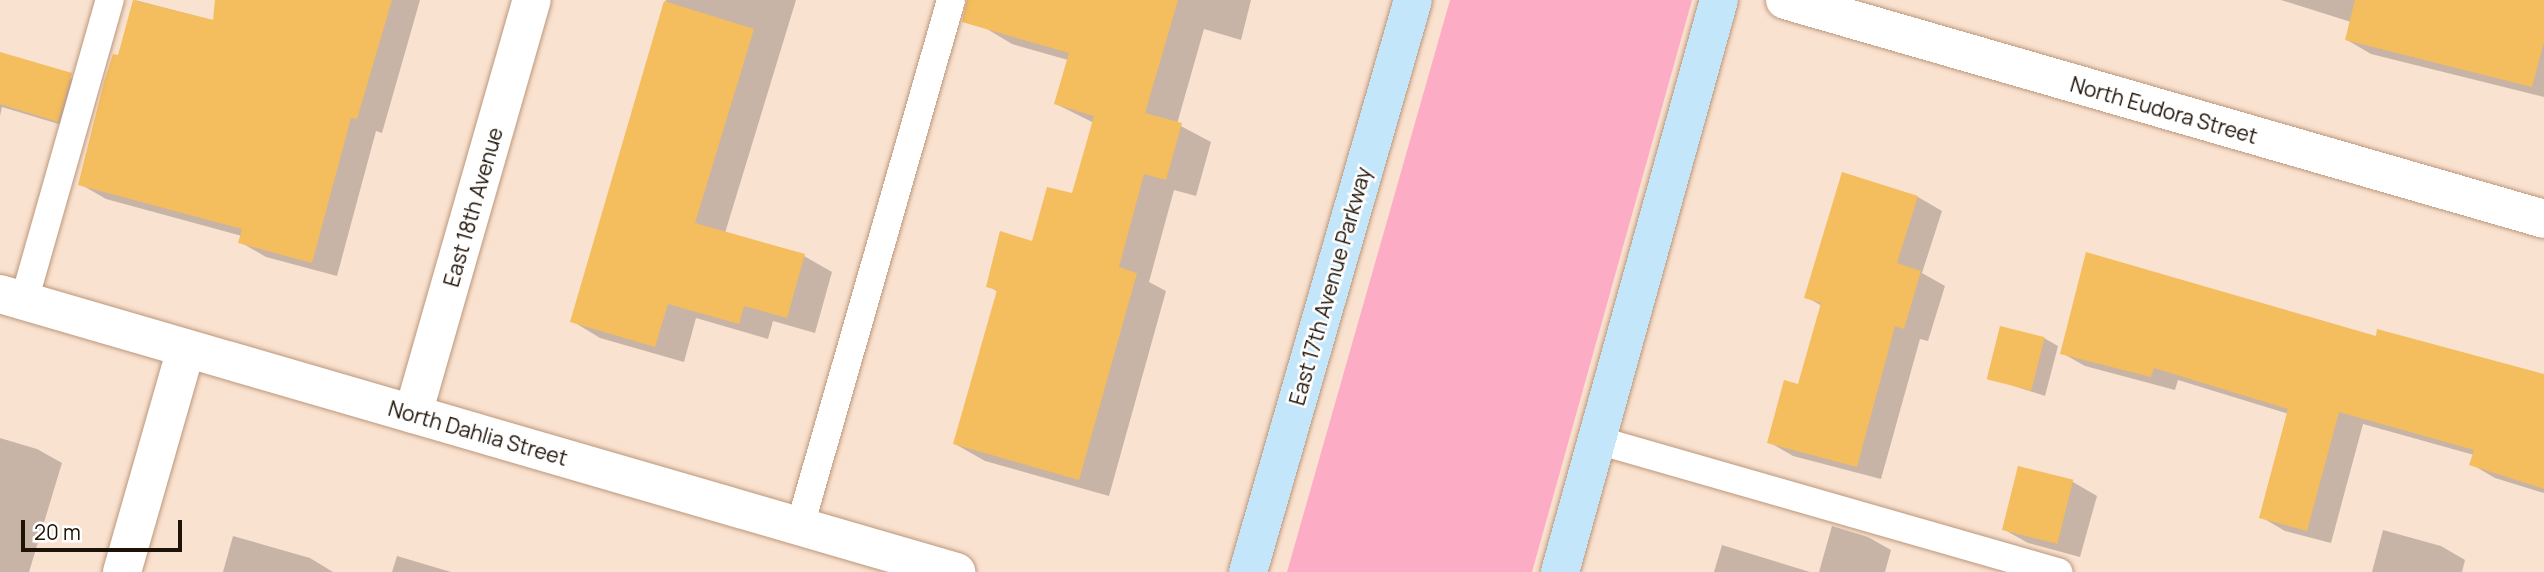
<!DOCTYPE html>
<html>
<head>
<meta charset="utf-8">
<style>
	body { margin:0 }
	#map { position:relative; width:2544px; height:572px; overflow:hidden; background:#fae2d0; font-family:Manrope,sans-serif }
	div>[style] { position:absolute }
	.green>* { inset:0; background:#fcacc4 }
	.shadow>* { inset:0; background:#0003 }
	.building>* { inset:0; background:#f4bd5d; transform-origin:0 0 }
	.roads { filter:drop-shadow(0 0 2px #bc977a) drop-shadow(0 0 2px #bc977a) }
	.service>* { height:28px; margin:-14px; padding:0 14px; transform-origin:14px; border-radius:14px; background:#fff }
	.minor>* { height:38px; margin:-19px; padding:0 19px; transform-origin:19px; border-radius:19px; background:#fff }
	.secondary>* { height:38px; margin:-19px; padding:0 19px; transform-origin:19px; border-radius:19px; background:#c3e6fa }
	span { translate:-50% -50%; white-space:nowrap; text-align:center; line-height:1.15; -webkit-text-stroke:5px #fff; paint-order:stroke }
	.street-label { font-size:21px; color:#1f1207 }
	.scale { position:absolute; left:21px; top:520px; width:161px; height:32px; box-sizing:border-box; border:4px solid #1f1207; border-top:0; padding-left:9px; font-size:21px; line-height:24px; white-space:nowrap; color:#1f1207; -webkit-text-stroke:5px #fff; paint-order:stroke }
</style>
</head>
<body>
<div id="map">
	<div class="green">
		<div style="clip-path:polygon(1450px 0,1692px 0,1532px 572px,1287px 572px)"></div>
	</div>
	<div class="shadow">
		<div style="clip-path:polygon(135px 0,262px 33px,271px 0,420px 0,382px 133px,376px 131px,337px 276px,266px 257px,240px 242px,242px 236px,106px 199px,80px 184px)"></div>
		<div style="clip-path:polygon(666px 0,796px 0,725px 233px,804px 256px,832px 272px,815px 333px,773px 321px,768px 339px,696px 318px,684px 362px,600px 338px,572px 321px)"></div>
		<div style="clip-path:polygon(990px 0,1251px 0,1241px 40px,1204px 29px,1177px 124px,1211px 142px,1196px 196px,1174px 190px,1149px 282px,1166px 291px,1109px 496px,985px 461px,955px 444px,998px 292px,988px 286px,1034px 243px,1073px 195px,1094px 123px,1056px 104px,1068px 60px,1012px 44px,982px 26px)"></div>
		<div style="clip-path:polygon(2281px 0,2544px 0,2544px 97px,2371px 54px,2347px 40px,2351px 22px)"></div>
		<div style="clip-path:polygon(0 54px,85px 83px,72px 128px,2px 107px,0 116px)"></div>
		<div style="clip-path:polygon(1843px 175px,1918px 197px,1942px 211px,1922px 273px,1945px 286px,1928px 341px,1920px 339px,1881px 479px,1793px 456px,1769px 442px,1799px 386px,1822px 306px,1806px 297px)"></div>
		<div style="clip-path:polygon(2379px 332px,2544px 375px,2544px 493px,2495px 478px,2471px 464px,2474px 455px,2363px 424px,2331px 543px,2285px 531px,2261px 517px,2289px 414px,2178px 380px,2175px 390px,2085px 366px,2062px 353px,2377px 338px)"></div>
		<div style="clip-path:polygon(2044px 338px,2058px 346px,2045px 396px,1989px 378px)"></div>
		<div style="clip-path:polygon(0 438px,37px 449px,62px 463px,29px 572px,0 572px)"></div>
		<div style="clip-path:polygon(2019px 468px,2073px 482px,2097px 496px,2080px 557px,2028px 543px,2003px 529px)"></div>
		<div style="clip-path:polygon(1832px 526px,1868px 537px,1891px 550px,1885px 572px,1819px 572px)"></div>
		<div style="clip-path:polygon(2383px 530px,2441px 546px,2465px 560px,2462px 572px,2372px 572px)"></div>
		<div style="clip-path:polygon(233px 536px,310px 558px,333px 572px,223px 572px)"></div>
		<div style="clip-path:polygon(1722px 545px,1810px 572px,1714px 572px)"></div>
		<div style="clip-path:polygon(397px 556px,451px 572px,392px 572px)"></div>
	</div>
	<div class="building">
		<div style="clip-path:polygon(133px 0,213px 20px,215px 0,392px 0,357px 119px,351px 118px,312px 263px,238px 243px,242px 229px,78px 185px,104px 82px,113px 54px,118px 55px)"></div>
		<div style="clip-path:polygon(967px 0,1178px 0,1145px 113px,1182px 123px,1166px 180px,1144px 174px,1119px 267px,1137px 273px,1079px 480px,953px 444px,997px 290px,986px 287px,1000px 231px,1032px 241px,1047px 187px,1072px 193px,1094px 116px,1054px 104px,1069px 53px,962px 22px)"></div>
		<div style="clip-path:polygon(2355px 0,2544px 0,2544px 42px,2532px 87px,2345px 40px)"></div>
		<div style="clip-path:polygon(664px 1px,754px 29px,695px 223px,805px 254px,787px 318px,744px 306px,739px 324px,668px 304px,655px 347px,570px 322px)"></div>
		<div style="clip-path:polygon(0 52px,72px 73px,58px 122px,0 104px)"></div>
		<div style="clip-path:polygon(1842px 172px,1918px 196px,1897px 263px,1921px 271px,1904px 329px,1895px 326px,1857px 467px,1767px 443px,1784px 380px,1798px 384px,1821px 303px,1804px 298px)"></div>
		<div style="clip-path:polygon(2086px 252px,2376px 336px,2377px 329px,2544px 374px,2544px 489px,2469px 465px,2474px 450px,2339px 412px,2307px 531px,2259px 518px,2288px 409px,2154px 368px,2151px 377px,2060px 354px)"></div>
		<div style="left:2000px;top:326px;width:46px;height:55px;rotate:14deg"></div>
		<div style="left:2018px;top:466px;width:57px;height:66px;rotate:14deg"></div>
	</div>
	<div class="roads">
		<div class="service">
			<div style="left:24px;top:301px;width:313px;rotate:-74.1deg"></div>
			<div style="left:1597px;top:440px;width:480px;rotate:16deg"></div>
			<div style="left:800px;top:526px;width:547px;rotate:-73.98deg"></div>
		</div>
		<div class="minor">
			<div style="left:1785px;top:0;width:790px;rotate:16.09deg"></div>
			<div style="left:0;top:294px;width:996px;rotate:16.21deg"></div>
			<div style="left:413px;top:414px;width:431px;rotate:-74deg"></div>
			<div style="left:122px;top:572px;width:232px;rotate:-74deg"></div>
		</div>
		<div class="secondary">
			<div style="left:1248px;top:572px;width:595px;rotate:-73.91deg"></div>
			<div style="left:1560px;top:572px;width:594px;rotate:-74.47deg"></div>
		</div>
	</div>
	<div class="street-label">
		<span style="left:2164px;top:110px;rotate:16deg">North Eudora Street</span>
		<span style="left:473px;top:207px;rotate:-74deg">East 18th Avenue</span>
		<span style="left:1330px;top:286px;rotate:-74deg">East 17th Avenue Parkway</span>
		<span style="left:478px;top:433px;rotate:16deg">North Dahlia Street</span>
	</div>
	<div class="scale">20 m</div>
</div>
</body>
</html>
